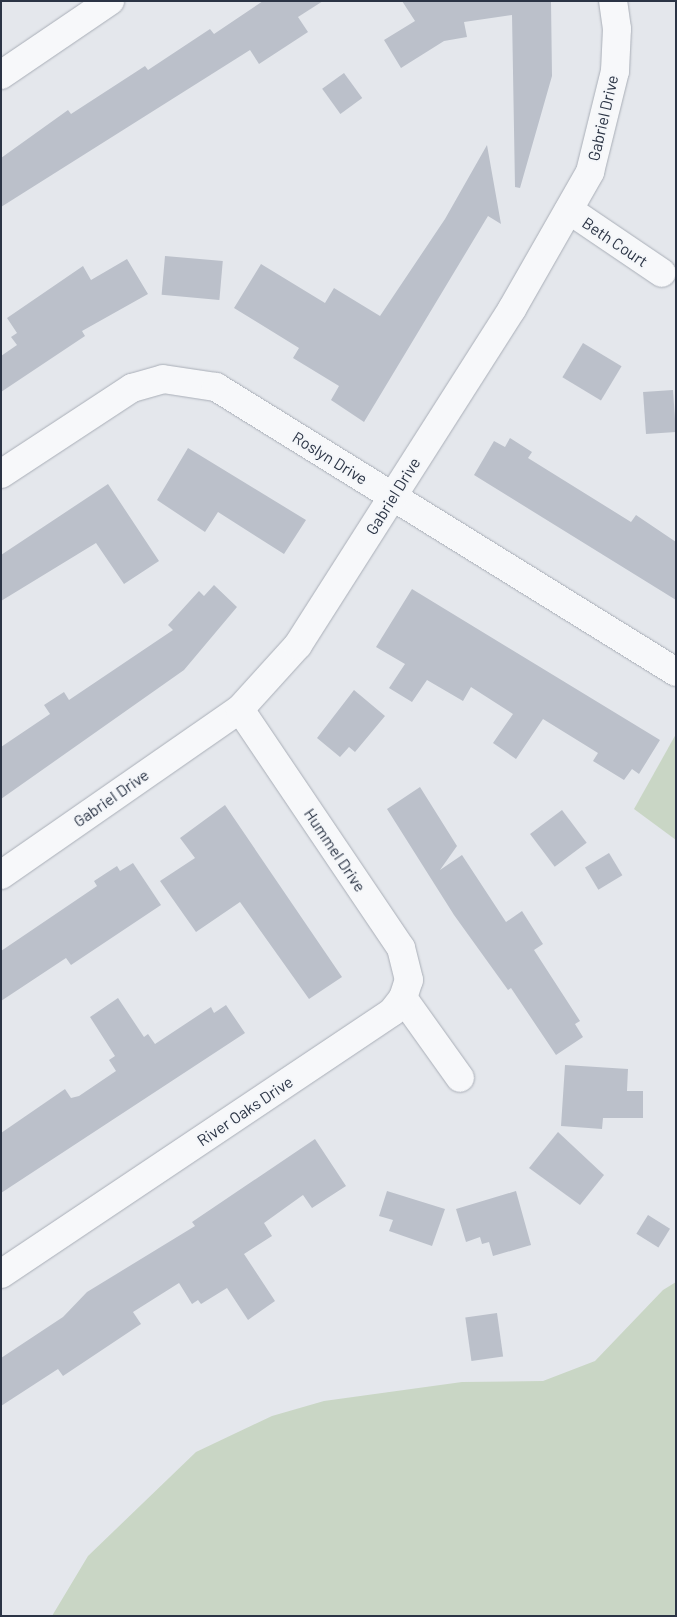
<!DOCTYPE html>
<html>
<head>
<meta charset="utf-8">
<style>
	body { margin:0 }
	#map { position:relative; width:677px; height:1617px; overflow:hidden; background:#e4e7ec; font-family:Barlow,sans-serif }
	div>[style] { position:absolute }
	.green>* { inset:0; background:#c9d6c5 }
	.building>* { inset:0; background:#bbc0ca; transform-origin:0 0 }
	.roads { filter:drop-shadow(0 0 1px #a9aeb7) drop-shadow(0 0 1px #a9aeb7) }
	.minor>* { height:28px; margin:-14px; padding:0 14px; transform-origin:14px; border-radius:14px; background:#f7f8fa }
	span { translate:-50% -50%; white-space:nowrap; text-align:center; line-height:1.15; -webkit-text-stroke:4px #f4f6f9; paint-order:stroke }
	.street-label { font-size:16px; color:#2b3445 }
	.frame { position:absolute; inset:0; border:2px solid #2b3445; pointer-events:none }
</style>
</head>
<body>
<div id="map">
	<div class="green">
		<div style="clip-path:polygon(676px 734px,676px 840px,634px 809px)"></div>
		<div style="clip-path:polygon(676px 1282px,676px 1616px,52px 1616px,88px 1556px,196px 1452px,272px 1416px,324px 1401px,462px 1382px,543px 1381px,595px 1361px,663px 1290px)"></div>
	</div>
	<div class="building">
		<div style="clip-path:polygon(263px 1px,323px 1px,298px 17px,308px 32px,259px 64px,250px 50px,1px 207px,1px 158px,68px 110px,71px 114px,145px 66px,148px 70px,210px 29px,214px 34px)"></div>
		<div style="clip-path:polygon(402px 1px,551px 1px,552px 76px,520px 188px,515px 187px,512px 15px,464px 22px,467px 37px,444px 41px,401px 68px,384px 40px,415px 21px)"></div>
		<div style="left:344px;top:73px;width:31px;height:27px;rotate:54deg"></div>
		<div style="clip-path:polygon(487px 145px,501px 224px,488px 216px,364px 422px,331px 400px,339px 386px,293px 358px,299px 348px,234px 308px,261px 264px,325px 303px,334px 288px,380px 316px,445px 219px)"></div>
		<div style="left:165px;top:256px;width:58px;height:39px;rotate:5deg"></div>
		<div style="clip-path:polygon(127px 259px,148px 294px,82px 331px,85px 336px,1px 392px,1px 356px,17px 345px,11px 337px,17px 333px,7px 318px,83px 266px,91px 280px)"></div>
		<div style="left:583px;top:343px;width:45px;height:40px;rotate:31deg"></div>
		<div style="left:673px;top:390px;width:42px;height:30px;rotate:86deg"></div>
		<div style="clip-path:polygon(510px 438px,532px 452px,528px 458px,631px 522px,636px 515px,676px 542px,676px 600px,474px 475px,494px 441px,505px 447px)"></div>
		<div style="clip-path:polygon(188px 448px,306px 520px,284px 554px,218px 512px,205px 532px,157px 500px)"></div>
		<div style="clip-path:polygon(108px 484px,159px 561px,124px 584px,96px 543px,1px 601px,1px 555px)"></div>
		<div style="clip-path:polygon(214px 585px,237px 607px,184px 670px,1px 799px,1px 747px,50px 714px,44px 705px,64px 692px,69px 700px,173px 630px,168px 625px,199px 591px,204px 596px)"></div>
		<div style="clip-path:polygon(412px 589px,660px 740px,639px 774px,632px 769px,624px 780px,593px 761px,598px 753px,543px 719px,516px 759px,493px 743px,513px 714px,471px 687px,463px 701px,427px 680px,412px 702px,389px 688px,405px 664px,376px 647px)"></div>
		<div style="clip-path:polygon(354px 690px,385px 716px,355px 752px,349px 747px,340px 757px,317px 738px)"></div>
		<div style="clip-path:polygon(420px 787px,457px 846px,440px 870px,462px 855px,506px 922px,522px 911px,543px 944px,534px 950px,580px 1021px,575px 1024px,583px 1037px,556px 1055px,511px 988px,508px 990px,454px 915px,387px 809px)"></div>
		<div style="clip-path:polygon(225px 805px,342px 977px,309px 999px,240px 902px,196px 932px,160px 881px,195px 858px,180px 838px)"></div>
		<div style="left:562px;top:810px;width:41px;height:40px;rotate:53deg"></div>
		<div style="left:609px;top:853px;width:26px;height:28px;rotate:59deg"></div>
		<div style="clip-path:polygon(133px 863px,161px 905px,71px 965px,66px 958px,1px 1001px,1px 951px,97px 886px,94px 881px,117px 866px,120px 871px)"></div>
		<div style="clip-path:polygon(118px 998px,144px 1037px,148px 1034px,155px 1044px,211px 1007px,214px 1013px,226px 1005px,245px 1033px,1px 1193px,1px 1133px,65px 1089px,71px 1098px,79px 1096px,116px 1071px,109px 1060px,115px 1056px,90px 1017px)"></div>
		<div style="clip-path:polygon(565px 1065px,628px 1069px,627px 1091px,643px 1091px,643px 1118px,603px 1118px,602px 1129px,561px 1126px)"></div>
		<div style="clip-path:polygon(558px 1132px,604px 1175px,580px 1205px,529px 1168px)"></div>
		<div style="clip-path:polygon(315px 1139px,346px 1186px,312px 1208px,303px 1195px,264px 1223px,272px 1236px,244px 1254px,275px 1301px,248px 1320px,227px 1288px,201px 1304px,198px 1300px,192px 1304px,179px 1283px,133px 1312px,141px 1324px,63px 1376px,58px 1369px,1px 1406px,1px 1358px,63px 1317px,87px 1292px,195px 1226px,192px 1222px)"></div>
		<div style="clip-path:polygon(387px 1191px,445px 1209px,432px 1246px,389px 1231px,393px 1220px,379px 1216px)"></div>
		<div style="clip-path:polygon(516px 1191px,531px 1245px,493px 1256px,489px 1242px,482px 1244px,480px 1237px,466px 1242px,456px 1209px)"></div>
		<div style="left:648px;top:1215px;width:26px;height:22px;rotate:32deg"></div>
		<div style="left:497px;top:1313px;width:44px;height:32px;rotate:82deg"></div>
	</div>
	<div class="roads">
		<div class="minor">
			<div style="left:1px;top:75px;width:132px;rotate:-34.2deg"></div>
			<div style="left:569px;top:210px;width:112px;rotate:34.1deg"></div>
			<div style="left:1px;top:474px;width:157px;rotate:-33.3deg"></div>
			<div style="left:132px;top:388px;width:32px;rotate:-16deg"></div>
			<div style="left:163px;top:379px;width:54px;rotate:8.6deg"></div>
			<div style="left:216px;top:387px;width:541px;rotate:31.78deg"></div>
			<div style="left:1px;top:875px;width:291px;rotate:-34.8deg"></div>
			<div style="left:240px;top:709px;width:86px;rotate:-47.8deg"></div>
			<div style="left:298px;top:645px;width:398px;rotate:-57.5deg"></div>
			<div style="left:512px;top:309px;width:158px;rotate:-60.3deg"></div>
			<div style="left:590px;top:172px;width:104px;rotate:-76.1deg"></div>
			<div style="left:615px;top:71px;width:42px;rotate:-87.3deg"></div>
			<div style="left:617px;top:29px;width:28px;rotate:-98deg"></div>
			<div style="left:403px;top:998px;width:98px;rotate:54.5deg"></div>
			<div style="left:1px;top:1274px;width:471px;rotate:-33.8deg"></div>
			<div style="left:392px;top:1012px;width:18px;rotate:-52deg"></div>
			<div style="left:403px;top:998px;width:19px;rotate:-72deg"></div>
			<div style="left:409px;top:980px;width:33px;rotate:-104deg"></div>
			<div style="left:401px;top:948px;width:288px;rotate:-124deg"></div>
		</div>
	</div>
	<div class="street-label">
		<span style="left:603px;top:118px;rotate:-77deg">Gabriel Drive</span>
		<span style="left:615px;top:242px;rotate:34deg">Beth Court</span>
		<span style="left:330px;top:458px;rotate:32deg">Roslyn Drive</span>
		<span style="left:393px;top:496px;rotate:-58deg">Gabriel Drive</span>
		<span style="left:111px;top:798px;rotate:-35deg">Gabriel Drive</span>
		<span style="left:335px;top:850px;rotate:56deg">Hummel Drive</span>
		<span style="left:245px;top:1111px;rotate:-34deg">River Oaks Drive</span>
	</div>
	<div class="frame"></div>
</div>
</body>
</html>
